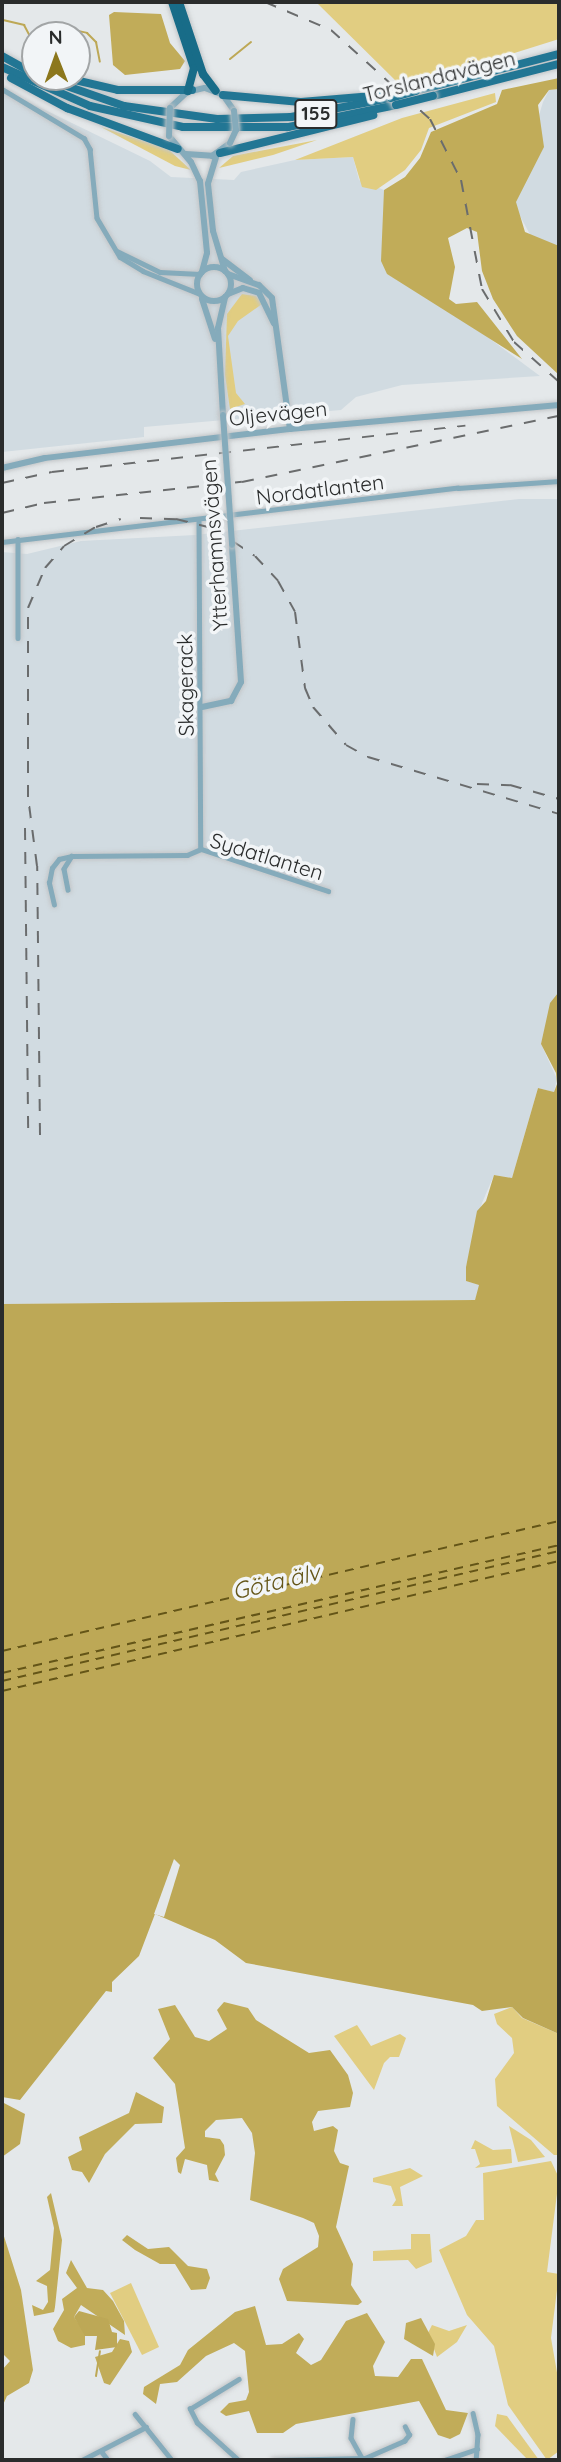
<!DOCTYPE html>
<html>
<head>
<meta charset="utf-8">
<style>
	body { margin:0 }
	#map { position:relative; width:561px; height:2462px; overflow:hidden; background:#e4e8ea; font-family:Quicksand,sans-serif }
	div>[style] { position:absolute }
	.built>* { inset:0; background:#d1dbe1 }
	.green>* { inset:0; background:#e1cd81 }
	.forest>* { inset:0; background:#c1ac59 }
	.water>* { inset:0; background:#bda856 }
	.pier>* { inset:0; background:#e4e8ea }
	.stream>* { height:2px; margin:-1px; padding:0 1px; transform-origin:1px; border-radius:1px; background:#bda856 }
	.ferry>* { height:2px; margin-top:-1px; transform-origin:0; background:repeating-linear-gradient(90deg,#645517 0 9px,transparent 0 16px) }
	.roads { filter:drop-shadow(0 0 2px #c3c6c8) drop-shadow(0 0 2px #c3c6c8) }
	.minor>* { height:4.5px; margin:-2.25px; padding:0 2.25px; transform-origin:2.25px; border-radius:2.25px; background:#85abbb }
	.tertiary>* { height:6px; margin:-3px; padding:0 3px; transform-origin:3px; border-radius:3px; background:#85abbb }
	.tertiary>.ring { margin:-3px; padding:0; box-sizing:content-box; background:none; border:6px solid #85abbb; border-radius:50% }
	.primary>* { height:8px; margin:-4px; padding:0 4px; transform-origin:4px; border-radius:4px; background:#227694 }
	.trunk>* { height:8px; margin:-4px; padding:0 4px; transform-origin:4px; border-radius:4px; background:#186c88 }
	.rail>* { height:2px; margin-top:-1px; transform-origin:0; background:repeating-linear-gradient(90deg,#6a6c6d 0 12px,transparent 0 24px) }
	.bridges { filter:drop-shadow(0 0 2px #c3c6c8) drop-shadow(0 0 2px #c3c6c8) }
	.tertiary-bridge>* { height:6px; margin:-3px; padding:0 3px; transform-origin:3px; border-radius:3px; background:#85abbb }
	.primary-bridge>* { height:8px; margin:-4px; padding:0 4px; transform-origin:4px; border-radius:4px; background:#227694 }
	span { translate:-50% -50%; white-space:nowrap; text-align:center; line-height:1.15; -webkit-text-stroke:7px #f2f5f7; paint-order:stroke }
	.shield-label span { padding:2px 5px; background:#f2f5f7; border:2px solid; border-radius:5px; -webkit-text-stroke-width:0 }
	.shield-label { font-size:19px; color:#2a2c2c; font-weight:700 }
	.street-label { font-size:21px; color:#2a2c2c }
	.water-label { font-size:23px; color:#645517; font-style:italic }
	.frame { position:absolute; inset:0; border:4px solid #2a2c2c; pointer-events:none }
	.north { position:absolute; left:21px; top:21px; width:70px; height:70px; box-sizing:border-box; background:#f2f5f7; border:2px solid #a2a5a6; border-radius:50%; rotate:359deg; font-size:19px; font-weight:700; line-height:28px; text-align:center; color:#2a2c2c }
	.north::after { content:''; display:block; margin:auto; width:24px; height:32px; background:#8c771c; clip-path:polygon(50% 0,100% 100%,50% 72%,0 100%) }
</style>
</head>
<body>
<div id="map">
	<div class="built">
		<div style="clip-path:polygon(2px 89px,150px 161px,171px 177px,234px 180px,241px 172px,295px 160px,353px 157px,359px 180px,384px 190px,387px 274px,450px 309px,540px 376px,402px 385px,356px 397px,341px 410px,144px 427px,144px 437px,2px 452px)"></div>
		<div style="clip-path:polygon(559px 89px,559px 288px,513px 203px,543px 102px,549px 90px)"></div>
		<div style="clip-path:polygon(519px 499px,559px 499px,559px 974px,558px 993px,541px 1044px,557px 1079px,554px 1092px,538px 1088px,512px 1178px,494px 1175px,482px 1203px,466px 1267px,466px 1281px,480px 1285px,475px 1300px,2px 1304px,2px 552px,27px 554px,81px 541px,195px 535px)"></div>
	</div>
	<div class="green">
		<div style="clip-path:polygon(316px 2px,559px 2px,559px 39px,454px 72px,398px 83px)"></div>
		<div style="clip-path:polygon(495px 93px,496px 102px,429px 128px,421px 150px,405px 170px,376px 190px,362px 187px,353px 157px,295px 160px,402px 118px)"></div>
		<div style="clip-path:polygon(101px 127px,168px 149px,191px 170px,175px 166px)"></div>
		<div style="clip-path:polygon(317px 140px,273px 155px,219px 168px,233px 156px)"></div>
		<div style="clip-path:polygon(242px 294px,256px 296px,262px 304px,238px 321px,228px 336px,236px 393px,245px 404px,230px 409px,225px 375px,227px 314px)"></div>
		<div style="clip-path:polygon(512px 2007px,522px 2018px,559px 2034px,559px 2155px,554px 2155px,497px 2106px,495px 2079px,514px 2053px,512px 2038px,497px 2024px,494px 2014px)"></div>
		<div style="clip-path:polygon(357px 2025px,371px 2046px,400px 2034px,406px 2038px,399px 2057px,390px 2057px,384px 2063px,374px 2090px,334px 2036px)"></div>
		<div style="clip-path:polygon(509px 2126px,531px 2140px,545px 2157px,518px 2162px)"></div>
		<div style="clip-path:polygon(475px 2140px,493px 2150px,511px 2149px,512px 2163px,475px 2168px,480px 2164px,475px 2149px,471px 2149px)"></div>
		<div style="clip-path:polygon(551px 2161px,559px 2178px,547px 2272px,559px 2274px,551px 2338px,559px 2384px,559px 2451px,547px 2460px,508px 2405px,494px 2346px,467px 2315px,439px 2250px,466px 2236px,476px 2220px,484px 2220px,483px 2173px)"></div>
		<div style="clip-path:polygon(410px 2168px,423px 2176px,400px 2187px,403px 2206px,392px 2206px,396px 2200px,391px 2186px,373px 2182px,373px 2178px)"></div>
		<div style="clip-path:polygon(411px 2234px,430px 2234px,432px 2262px,416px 2269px,408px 2260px,373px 2261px,373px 2251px,411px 2249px)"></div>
		<div style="clip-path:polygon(131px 2283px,159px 2347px,142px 2355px,110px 2293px)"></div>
		<div style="clip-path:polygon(432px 2325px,449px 2331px,467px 2325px,457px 2342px,437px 2357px,428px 2333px)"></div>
		<div style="clip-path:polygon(497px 2414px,507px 2416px,539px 2460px,528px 2460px,495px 2426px)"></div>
	</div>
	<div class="forest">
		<div style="clip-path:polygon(114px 12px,161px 14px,170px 43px,185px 61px,180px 69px,125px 75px,113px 65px,109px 15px)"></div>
		<div style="clip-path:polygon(559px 78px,559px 89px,549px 90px,538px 105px,544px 147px,516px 202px,525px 232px,559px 246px,559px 375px,517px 336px,493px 299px,482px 271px,477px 232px,467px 228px,448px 238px,455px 267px,449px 299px,456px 304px,477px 302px,522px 359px,387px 274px,381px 261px,384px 190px,405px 177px,420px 158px,431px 132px,497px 104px,502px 90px)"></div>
		<div style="clip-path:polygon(224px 2002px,248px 2008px,256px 2020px,309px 2053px,330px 2050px,348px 2075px,353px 2093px,350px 2107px,318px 2111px,312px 2122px,314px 2131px,333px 2126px,338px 2130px,334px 2151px,340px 2163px,349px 2166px,336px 2227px,353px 2264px,351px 2285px,362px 2302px,358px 2305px,287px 2301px,279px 2279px,283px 2269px,318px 2247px,319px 2236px,314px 2223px,303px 2218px,250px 2200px,255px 2153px,252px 2133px,242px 2118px,216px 2120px,205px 2131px,205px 2137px,220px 2139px,224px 2145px,225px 2155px,215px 2174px,219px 2182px,209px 2180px,207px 2165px,185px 2159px,181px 2174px,178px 2172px,176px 2158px,185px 2148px,175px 2084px,153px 2058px,170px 2039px,158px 2009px,175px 2005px,195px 2037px,209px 2041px,227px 2029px,217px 2010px)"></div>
		<div style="clip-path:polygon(136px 2092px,164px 2107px,162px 2123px,135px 2124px,105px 2154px,89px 2183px,82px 2172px,72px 2170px,68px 2157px,82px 2150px,79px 2137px,129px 2113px)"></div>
		<div style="clip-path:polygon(51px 2193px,62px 2240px,55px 2307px,54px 2312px,34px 2316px,32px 2305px,43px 2310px,48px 2302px,47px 2286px,36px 2281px,50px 2270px,54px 2228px,47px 2197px)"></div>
		<div style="clip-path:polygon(2px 2230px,21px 2290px,33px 2370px,29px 2383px,7px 2396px,2px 2407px,2px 2370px,10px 2361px,2px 2353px)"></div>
		<div style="clip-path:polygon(127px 2235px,148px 2249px,169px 2247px,188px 2266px,207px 2269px,210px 2278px,206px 2289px,191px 2290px,175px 2264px,160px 2264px,135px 2250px,122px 2240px)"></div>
		<div style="clip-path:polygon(71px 2260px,87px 2288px,103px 2290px,113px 2301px,124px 2321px,125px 2335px,81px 2305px,74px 2317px,85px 2333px,85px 2345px,71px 2348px,58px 2341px,53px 2329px,64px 2310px,62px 2299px,77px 2288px,66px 2273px)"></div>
		<div style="clip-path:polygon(255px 2306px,266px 2345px,282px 2344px,299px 2333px,304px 2339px,296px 2353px,311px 2365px,321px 2360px,346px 2321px,367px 2313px,385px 2342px,373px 2366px,375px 2376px,398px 2377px,411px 2359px,422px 2359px,446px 2410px,468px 2413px,460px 2434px,450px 2439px,438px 2435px,419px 2401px,296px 2424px,283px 2433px,257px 2433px,249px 2411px,226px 2416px,220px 2412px,229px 2403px,246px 2400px,249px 2392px,245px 2351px,234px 2343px,206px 2356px,177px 2382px,160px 2384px,156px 2404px,143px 2394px,144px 2387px,180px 2365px,188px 2350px,235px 2312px)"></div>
		<div style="clip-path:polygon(421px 2318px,435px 2344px,433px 2356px,404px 2339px,406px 2323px)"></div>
		<div style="clip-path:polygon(120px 2339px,129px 2341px,132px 2352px,110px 2385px,104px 2383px,95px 2357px,112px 2352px)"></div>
	</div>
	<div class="water">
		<div style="clip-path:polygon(559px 974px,559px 2034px,523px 2018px,512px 2007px,482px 2011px,473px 2005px,246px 1963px,215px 1940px,155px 1914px,139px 1956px,112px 1982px,112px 1992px,106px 1991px,20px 2100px,2px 2097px,2px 1304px,475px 1300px,479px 1285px,466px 1281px,466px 1267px,477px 1211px,486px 1201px,494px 1175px,512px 1178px,538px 1088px,554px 1092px,557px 1084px,556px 1073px,541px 1044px,550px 1003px,558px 993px)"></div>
		<div style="clip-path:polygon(2px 2102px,25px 2114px,20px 2144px,2px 2157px)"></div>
		<div style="clip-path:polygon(79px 2311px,108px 2319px,112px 2332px,117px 2333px,117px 2347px,95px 2350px,97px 2336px,85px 2336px,74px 2317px)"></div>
	</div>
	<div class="pier">
		<div style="clip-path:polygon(174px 1859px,180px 1865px,164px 1917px,154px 1914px)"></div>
	</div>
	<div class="stream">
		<div style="left:3px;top:20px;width:22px;rotate:13deg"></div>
		<div style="left:24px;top:25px;width:17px;rotate:62deg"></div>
		<div style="left:36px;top:35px;width:21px;rotate:-25deg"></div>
		<div style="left:55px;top:26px;width:33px;rotate:12deg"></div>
		<div style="left:87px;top:33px;width:13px;rotate:45deg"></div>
		<div style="left:96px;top:42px;width:20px;rotate:79deg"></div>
		<div style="left:31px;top:44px;width:9px;rotate:-63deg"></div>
		<div style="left:230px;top:59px;width:27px;rotate:-39deg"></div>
		<div style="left:96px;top:2376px;width:25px;rotate:-81deg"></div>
	</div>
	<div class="ferry">
		<div style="left:2px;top:1651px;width:572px;rotate:-13.14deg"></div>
		<div style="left:2px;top:1673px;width:572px;rotate:-12.94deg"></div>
		<div style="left:2px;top:1681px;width:572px;rotate:-13.14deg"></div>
		<div style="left:2px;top:1691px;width:572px;rotate:-13.14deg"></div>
	</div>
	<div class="roads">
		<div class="minor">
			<div style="left:2px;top:89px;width:96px;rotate:30.9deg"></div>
			<div style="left:84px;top:138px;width:13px;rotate:61deg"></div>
			<div style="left:90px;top:149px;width:69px;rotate:84.2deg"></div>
			<div style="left:97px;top:218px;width:45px;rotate:59.5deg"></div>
			<div style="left:120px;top:257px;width:27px;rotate:31deg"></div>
			<div style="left:143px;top:271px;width:59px;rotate:21.8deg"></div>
			<div style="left:117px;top:251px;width:48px;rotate:26deg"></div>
			<div style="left:160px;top:272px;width:40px;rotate:2.9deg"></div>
			<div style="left:199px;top:520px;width:329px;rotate:89.7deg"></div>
			<div style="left:18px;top:539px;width:99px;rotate:90deg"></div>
			<div style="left:2px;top:542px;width:459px;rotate:-6.8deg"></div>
			<div style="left:458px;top:488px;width:101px;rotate:-4deg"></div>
			<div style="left:201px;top:849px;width:134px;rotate:18.3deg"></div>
			<div style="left:72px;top:856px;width:115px;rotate:-0.5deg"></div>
			<div style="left:187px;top:855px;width:15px;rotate:-23deg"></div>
			<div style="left:54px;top:905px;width:23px;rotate:-103deg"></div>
			<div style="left:49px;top:883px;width:15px;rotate:-79deg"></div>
			<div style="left:52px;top:868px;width:11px;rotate:-52deg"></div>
			<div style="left:59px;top:859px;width:13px;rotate:-13deg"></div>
			<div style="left:72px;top:856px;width:15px;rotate:122deg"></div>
			<div style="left:64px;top:869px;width:21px;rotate:79deg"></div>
			<div style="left:473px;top:2413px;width:22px;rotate:77deg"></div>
			<div style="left:478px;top:2434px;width:26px;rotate:94deg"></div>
			<div style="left:135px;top:2414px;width:59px;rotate:51.2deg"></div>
			<div style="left:353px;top:2419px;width:19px;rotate:96deg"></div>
			<div style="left:351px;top:2438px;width:25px;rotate:61deg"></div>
			<div style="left:102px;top:2452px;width:10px;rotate:53deg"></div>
			<div style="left:82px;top:2460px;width:72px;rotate:-27.3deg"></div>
			<div style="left:238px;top:2460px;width:55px;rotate:-137.9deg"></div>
			<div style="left:197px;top:2423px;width:16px;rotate:-117deg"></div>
			<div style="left:190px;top:2409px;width:57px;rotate:-31.5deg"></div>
			<div style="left:273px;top:2460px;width:92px;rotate:-1.2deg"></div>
			<div style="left:365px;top:2458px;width:43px;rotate:-23.6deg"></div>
			<div style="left:404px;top:2441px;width:8px;rotate:-50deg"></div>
			<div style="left:409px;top:2435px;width:9px;rotate:-117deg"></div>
			<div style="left:445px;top:2460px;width:34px;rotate:-19deg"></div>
		</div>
		<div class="tertiary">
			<div style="left:170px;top:108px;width:23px;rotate:-43deg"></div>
			<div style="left:187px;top:92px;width:18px;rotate:-13deg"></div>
			<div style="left:205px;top:88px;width:19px;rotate:21deg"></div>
			<div style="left:223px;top:95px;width:19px;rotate:55deg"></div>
			<div style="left:169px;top:136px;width:34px;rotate:50deg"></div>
			<div style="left:191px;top:162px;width:21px;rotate:65deg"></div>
			<div style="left:200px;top:181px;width:72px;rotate:84.4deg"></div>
			<div style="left:207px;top:253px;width:20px;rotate:105deg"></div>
			<div style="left:186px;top:154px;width:26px;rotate:4deg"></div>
			<div style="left:212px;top:156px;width:22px;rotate:-36deg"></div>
			<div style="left:217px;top:154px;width:31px;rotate:107deg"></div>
			<div style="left:208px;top:184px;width:47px;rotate:83.9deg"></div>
			<div style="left:213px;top:231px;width:42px;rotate:73.3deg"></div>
			<div style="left:222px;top:259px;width:35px;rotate:37deg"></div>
			<div class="ring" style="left:197px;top:267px;width:28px;height:28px"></div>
			<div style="left:228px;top:274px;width:33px;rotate:20deg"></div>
			<div style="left:259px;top:285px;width:18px;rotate:45deg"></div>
			<div style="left:272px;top:298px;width:132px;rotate:82.2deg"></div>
			<div style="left:228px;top:294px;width:16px;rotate:-22deg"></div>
			<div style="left:243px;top:288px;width:17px;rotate:17deg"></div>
			<div style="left:259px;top:293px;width:34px;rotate:64deg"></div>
			<div style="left:202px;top:299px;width:42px;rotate:72deg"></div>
			<div style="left:223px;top:415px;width:87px;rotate:-93.3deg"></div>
			<div style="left:218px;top:328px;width:32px;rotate:-77deg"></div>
			<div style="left:2px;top:468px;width:44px;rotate:-13.1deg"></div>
			<div style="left:45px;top:458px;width:247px;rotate:-6.8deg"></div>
			<div style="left:290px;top:429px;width:270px;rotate:-5.1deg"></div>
			<div style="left:202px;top:707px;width:30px;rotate:-12deg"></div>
			<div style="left:231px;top:701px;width:21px;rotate:-62deg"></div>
			<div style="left:241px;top:682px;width:137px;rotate:-93.8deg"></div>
		</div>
		<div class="primary">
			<div style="left:2px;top:56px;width:38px;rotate:29deg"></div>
			<div style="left:2px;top:67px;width:96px;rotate:23.9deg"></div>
			<div style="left:90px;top:106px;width:95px;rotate:12.7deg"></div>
			<div style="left:183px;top:127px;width:105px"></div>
			<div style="left:288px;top:127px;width:110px;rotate:-11.5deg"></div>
			<div style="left:41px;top:77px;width:88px;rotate:19.3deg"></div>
			<div style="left:124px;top:106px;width:94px;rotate:8deg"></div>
			<div style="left:217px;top:119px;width:74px;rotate:-1.5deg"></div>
			<div style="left:291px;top:117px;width:102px;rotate:-10.8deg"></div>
			<div style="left:62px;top:77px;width:57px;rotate:13.1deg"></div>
			<div style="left:118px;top:90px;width:74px"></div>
			<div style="left:11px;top:78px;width:64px;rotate:28.2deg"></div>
			<div style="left:67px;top:108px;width:118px;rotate:20.3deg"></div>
			<div style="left:416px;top:91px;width:148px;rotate:-14.5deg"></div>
			<div style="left:223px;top:95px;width:78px;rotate:5.1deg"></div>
			<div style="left:301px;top:102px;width:84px;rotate:-4.8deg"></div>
			<div style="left:433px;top:96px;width:130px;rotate:-14.3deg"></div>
			<div style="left:220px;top:153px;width:158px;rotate:-13.9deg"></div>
		</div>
		<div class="trunk">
			<div style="left:172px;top:2px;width:70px;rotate:71.6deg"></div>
			<div style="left:194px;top:68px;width:24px;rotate:105deg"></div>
			<div style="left:179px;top:2px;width:76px;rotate:71.6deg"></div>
			<div style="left:203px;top:74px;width:21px;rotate:53deg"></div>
		</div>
	</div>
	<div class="rail">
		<div style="left:265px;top:2px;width:72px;rotate:23deg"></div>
		<div style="left:331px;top:30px;width:133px;rotate:42deg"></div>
		<div style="left:430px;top:119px;width:68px;rotate:63.1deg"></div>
		<div style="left:461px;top:180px;width:111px;rotate:79.1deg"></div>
		<div style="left:482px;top:289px;width:62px;rotate:58.9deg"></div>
		<div style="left:514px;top:342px;width:60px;rotate:41.6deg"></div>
		<div style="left:2px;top:483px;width:51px;rotate:-12.4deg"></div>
		<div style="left:52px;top:472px;width:416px;rotate:-6.4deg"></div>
		<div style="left:2px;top:513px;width:43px;rotate:-13.4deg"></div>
		<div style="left:44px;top:503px;width:199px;rotate:-6.1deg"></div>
		<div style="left:242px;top:482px;width:324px;rotate:-11.8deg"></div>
		<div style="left:140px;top:518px;width:36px;rotate:2deg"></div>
		<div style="left:176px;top:519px;width:38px;rotate:14deg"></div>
		<div style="left:213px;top:528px;width:50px;rotate:33.7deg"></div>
		<div style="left:255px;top:556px;width:34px;rotate:47deg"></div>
		<div style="left:278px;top:581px;width:35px;rotate:61deg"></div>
		<div style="left:295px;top:612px;width:77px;rotate:82.5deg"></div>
		<div style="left:305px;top:688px;width:21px;rotate:67deg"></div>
		<div style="left:313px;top:707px;width:50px;rotate:49deg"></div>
		<div style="left:346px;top:745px;width:25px;rotate:29deg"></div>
		<div style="left:368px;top:757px;width:199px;rotate:16.6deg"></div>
		<div style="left:477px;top:784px;width:33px;rotate:2deg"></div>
		<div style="left:510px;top:785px;width:51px;rotate:15.9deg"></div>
		<div style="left:25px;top:828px;width:308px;rotate:89.4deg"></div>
		<div style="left:40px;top:1135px;width:269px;rotate:-90.6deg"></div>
		<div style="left:37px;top:866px;width:70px;rotate:-97.4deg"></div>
		<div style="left:28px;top:797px;width:189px;rotate:-90deg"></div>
		<div style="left:28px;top:608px;width:43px;rotate:-67deg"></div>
		<div style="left:45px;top:568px;width:29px;rotate:-49deg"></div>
		<div style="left:64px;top:546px;width:37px;rotate:-31deg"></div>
		<div style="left:96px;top:527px;width:26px;rotate:-18deg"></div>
	</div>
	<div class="bridges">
		<div class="tertiary-bridge">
			<div style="left:169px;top:136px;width:28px;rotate:-88deg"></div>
			<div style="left:230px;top:143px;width:14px;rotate:-65deg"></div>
			<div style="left:236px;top:130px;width:19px;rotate:-96deg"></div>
			<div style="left:223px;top:415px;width:130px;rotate:86deg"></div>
		</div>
		<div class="primary-bridge">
			<div style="left:391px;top:98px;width:26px;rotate:-16deg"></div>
			<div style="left:396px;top:105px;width:38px;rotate:-14deg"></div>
		</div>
	</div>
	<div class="shield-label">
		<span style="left:316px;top:114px">155</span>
	</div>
	<div class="street-label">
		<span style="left:439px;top:76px;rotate:-14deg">Torslandavägen</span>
		<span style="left:278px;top:413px;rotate:-6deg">Oljevägen</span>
		<span style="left:320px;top:489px;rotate:-7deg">Nordatlanten</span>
		<span style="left:214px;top:545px;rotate:-94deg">Ytterhamnsvägen</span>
		<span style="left:185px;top:685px;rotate:-91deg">Skagerack</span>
		<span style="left:267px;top:856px;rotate:17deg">Sydatlanten</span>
	</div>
	<div class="water-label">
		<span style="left:276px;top:1582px;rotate:-13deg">Göta älv</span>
	</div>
	<div class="frame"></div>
	<div class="north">N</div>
</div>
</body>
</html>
